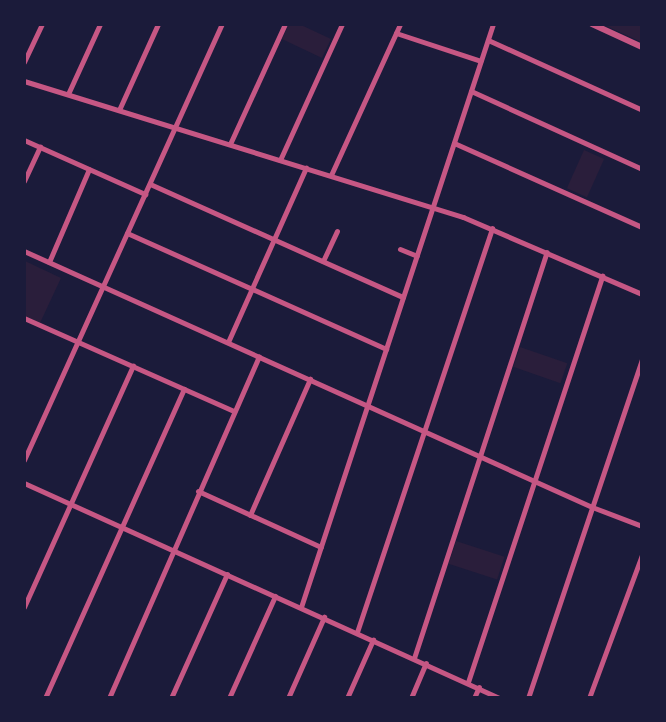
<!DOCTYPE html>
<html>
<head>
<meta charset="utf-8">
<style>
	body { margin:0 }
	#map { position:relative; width:666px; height:722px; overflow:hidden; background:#1b1b3a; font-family:Quicksand,sans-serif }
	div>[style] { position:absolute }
	.green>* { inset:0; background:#2a1e3b; transform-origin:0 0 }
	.minor>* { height:5px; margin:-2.5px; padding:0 2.5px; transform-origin:2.5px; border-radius:2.5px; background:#c65784 }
	.tertiary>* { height:6px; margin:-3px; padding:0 3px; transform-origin:3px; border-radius:3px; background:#c65784 }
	span { translate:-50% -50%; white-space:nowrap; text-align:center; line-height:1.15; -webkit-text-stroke:7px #1b1b3a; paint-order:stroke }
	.frame { position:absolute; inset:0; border:26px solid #1b1b3a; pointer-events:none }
</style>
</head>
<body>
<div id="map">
	<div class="green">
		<div style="clip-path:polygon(289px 24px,301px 25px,331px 39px,322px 58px,282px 39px)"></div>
		<div style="clip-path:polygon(604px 25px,641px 25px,641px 42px,637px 40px)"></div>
		<div style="left:584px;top:150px;width:22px;height:42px;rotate:24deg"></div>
		<div style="clip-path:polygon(25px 261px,61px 278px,40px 323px,25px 316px)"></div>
		<div style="left:520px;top:347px;width:50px;height:21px;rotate:19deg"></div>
		<div style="left:456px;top:541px;width:51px;height:24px;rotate:18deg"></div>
	</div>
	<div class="minor">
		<div style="left:396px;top:33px;width:89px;rotate:18.2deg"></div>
		<div style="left:488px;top:40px;width:169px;rotate:24.4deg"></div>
		<div style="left:24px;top:62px;width:42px;rotate:-64.7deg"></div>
		<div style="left:24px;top:81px;width:460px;rotate:17.2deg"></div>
		<div style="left:463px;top:217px;width:195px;rotate:23.3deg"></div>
		<div style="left:471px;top:91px;width:188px;rotate:24.5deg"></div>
		<div style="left:68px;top:94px;width:77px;rotate:-65.4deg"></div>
		<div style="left:119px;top:110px;width:94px;rotate:-65.6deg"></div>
		<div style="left:24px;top:140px;width:133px;rotate:24.1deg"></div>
		<div style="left:454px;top:143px;width:206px;rotate:24.1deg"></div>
		<div style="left:230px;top:144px;width:132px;rotate:-65.4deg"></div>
		<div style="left:280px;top:160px;width:149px;rotate:-65.5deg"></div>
		<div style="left:331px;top:175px;width:166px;rotate:-65.4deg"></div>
		<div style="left:24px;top:181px;width:38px;rotate:-65deg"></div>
		<div style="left:150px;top:184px;width:277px;rotate:24.1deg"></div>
		<div style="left:127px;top:233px;width:284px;rotate:24.1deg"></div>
		<div style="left:400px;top:249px;width:18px;rotate:22deg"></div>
		<div style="left:24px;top:251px;width:623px;rotate:24.26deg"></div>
		<div style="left:592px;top:507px;width:53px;rotate:20.8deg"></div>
		<div style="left:323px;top:261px;width:33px;rotate:-65deg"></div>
		<div style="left:49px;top:262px;width:101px;rotate:-66.7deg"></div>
		<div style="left:24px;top:318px;width:230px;rotate:23.9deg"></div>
		<div style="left:228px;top:342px;width:191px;rotate:-65.9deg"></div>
		<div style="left:24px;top:460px;width:479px;rotate:-65.6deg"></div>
		<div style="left:24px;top:483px;width:521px;rotate:24.35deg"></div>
		<div style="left:198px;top:491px;width:135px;rotate:24.5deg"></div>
		<div style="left:250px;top:515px;width:149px;rotate:-66.2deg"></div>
		<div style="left:24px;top:607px;width:265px;rotate:-65.7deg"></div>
		<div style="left:301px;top:607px;width:614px;rotate:-71.77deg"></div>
		<div style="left:357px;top:632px;width:426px;rotate:-71.5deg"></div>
		<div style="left:414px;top:658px;width:427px;rotate:-71.9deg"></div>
		<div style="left:468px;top:682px;width:428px;rotate:-71.7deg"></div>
		<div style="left:45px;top:698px;width:339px;rotate:-65.8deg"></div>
		<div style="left:109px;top:698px;width:373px;rotate:-66.3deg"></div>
		<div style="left:171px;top:698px;width:136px;rotate:-65.7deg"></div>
		<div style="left:229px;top:698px;width:112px;rotate:-65.7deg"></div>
		<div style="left:288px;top:698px;width:89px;rotate:-66deg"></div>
		<div style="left:347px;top:698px;width:64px;rotate:-65.9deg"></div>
		<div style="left:411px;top:698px;width:38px;rotate:-67deg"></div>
		<div style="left:474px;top:698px;width:12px;rotate:-66deg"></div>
		<div style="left:528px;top:698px;width:357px;rotate:-71.4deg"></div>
		<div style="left:589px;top:698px;width:153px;rotate:-69.7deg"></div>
	</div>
	<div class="tertiary">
		<div style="left:592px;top:24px;width:55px;rotate:24.7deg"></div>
	</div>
	<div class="frame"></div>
</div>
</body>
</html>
